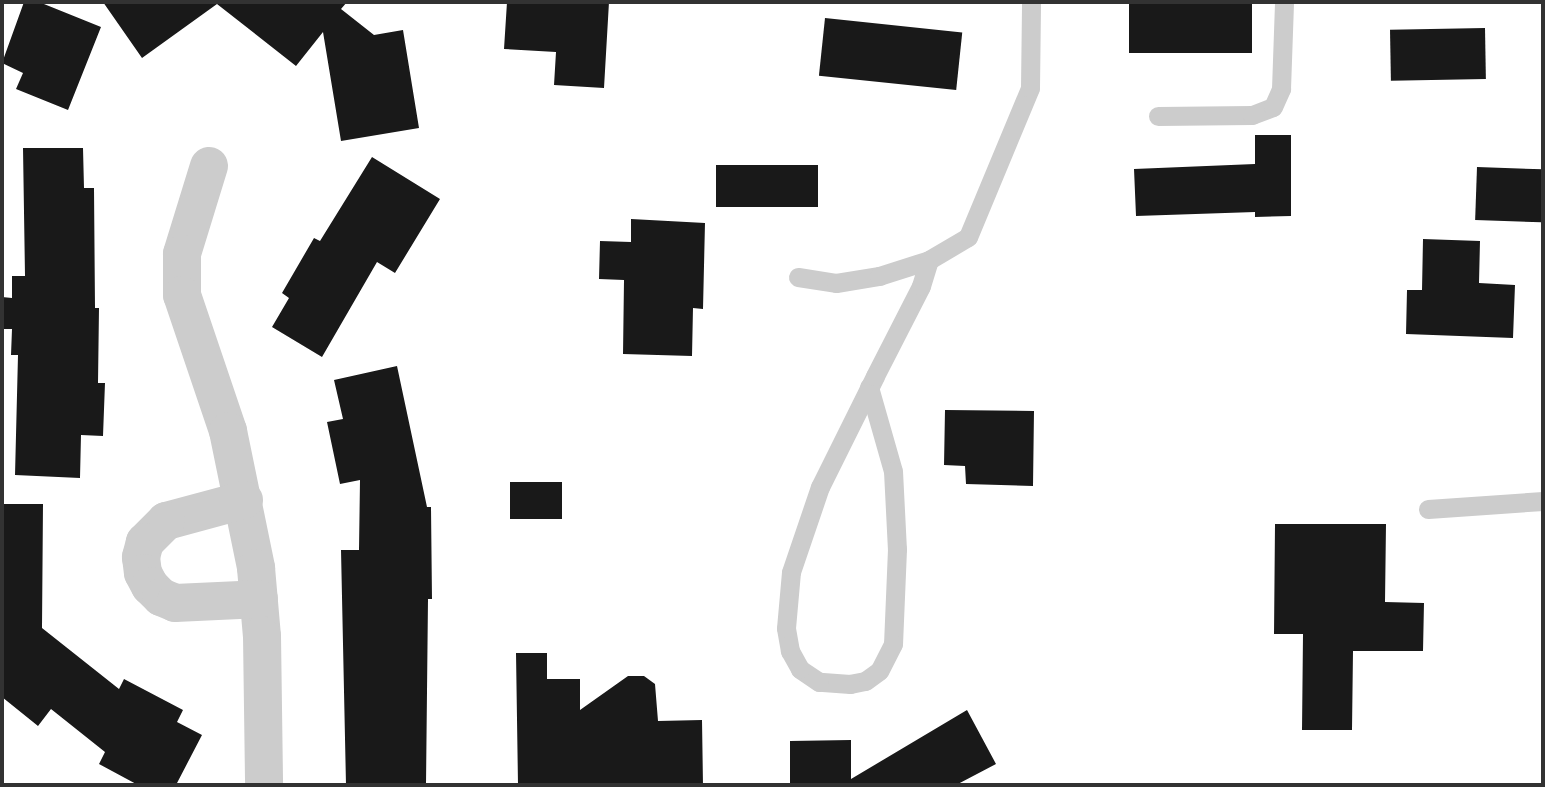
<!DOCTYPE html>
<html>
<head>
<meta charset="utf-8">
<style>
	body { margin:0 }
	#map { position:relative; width:1545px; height:787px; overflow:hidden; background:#fff; font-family:"Golos Text",sans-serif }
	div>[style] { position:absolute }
	.building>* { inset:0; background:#191919; transform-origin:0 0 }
	.service>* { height:19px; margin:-9.5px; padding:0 9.5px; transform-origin:9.5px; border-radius:9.5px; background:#ccc }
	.minor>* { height:38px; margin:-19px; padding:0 19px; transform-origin:19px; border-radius:19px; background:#ccc }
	span { translate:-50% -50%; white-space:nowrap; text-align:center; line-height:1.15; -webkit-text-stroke:7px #fff; paint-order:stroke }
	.frame { position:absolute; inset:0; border:4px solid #323232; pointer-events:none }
</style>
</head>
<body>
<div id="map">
	<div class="building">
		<div style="clip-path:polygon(24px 2px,39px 2px,101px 27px,68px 110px,16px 89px,23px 73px,2px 63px)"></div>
		<div style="clip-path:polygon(103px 2px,347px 2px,341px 9px,374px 35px,403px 30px,419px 128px,341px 141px,323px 32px,296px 66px,217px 4px,142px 58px)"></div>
		<div style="clip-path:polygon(507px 2px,609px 2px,604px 88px,554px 85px,556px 52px,504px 49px)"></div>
		<div style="left:1129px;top:2px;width:123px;height:51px"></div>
		<div style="left:825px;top:18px;width:138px;height:58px;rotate:6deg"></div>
		<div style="left:1485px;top:28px;width:51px;height:95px;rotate:89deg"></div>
		<div style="clip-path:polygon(1255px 135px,1291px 135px,1291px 216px,1255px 217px,1255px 212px,1136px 216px,1134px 169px,1255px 164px)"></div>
		<div style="clip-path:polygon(23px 148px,83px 148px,84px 188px,94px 188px,95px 308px,99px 308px,98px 383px,105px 383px,103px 436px,81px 435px,80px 478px,15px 475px,18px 355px,11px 355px,12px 329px,2px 329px,2px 297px,12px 298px,12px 276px,25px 276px)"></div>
		<div style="clip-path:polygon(372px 157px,440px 199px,395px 273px,377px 262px,322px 357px,272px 327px,289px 298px,282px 293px,314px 238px,320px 241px)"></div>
		<div style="left:716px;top:165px;width:102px;height:42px"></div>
		<div style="left:1477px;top:167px;width:66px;height:53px;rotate:2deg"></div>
		<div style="clip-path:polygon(631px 219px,705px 223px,703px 309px,693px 308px,692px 356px,623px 354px,624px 280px,599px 279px,600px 241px,631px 242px)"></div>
		<div style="clip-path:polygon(1423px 239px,1480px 241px,1479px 283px,1515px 285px,1513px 338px,1406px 334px,1407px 290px,1422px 290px)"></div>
		<div style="clip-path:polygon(397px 366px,427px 507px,431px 507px,432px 599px,428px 599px,426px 785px,346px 785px,341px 550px,359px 550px,360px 480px,340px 484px,327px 422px,343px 419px,334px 380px)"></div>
		<div style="clip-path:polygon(945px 410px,1034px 411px,1033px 486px,966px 484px,965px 466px,944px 465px)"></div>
		<div style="left:510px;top:482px;width:52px;height:37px"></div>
		<div style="clip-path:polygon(2px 504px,43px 504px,42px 628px,119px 689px,124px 679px,183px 710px,177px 722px,202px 735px,176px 785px,138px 785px,99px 764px,105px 752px,51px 709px,38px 726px,2px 697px)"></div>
		<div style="clip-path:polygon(1275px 524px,1386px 524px,1385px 602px,1424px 603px,1423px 651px,1353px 651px,1352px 730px,1302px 730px,1303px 634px,1274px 634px)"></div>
		<div style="clip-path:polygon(516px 653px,547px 653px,547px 679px,580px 679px,580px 710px,628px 676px,644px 676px,655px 684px,658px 721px,702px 720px,703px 785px,518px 785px)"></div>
		<div style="clip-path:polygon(967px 710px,996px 764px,956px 785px,790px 785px,790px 741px,851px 740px,851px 779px)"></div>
	</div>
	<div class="service">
		<div style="left:1158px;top:116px;width:94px;rotate:-0.6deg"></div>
		<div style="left:1252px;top:115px;width:22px;rotate:-21deg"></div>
		<div style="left:1273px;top:107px;width:20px;rotate:-66deg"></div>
		<div style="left:1281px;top:89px;width:87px;rotate:-88deg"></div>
		<div style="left:798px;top:277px;width:38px;rotate:9deg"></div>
		<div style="left:836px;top:283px;width:44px;rotate:-9.2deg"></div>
		<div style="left:879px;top:276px;width:52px;rotate:-17.7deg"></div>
		<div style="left:929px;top:260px;width:45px;rotate:-30.5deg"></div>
		<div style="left:968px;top:237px;width:161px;rotate:-67.4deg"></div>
		<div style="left:1030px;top:88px;width:86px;rotate:-89.3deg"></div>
		<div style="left:869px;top:387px;width:87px;rotate:74.1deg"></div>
		<div style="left:893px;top:471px;width:78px;rotate:87.1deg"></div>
		<div style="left:897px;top:549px;width:95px;rotate:92.4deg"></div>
		<div style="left:893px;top:644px;width:30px;rotate:117deg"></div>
		<div style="left:879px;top:671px;width:17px;rotate:144deg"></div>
		<div style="left:865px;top:681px;width:15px;rotate:169deg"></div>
		<div style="left:850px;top:684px;width:31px;rotate:-176deg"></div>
		<div style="left:819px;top:682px;width:23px;rotate:-146deg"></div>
		<div style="left:800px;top:669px;width:21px;rotate:-119deg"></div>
		<div style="left:790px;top:651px;width:23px;rotate:-100deg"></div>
		<div style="left:786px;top:628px;width:56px;rotate:-84.9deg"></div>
		<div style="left:791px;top:572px;width:90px;rotate:-71.2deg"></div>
		<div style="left:820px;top:487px;width:124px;rotate:-63.6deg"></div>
		<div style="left:875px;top:376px;width:101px;rotate:-62.9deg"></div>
		<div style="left:921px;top:286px;width:27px;rotate:-73deg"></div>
		<div style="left:1428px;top:509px;width:115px;rotate:-4deg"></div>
	</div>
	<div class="minor">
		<div style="left:209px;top:166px;width:92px;rotate:107.1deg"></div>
		<div style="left:182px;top:254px;width:41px;rotate:90deg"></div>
		<div style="left:182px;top:295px;width:144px;rotate:71.3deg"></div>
		<div style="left:228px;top:431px;width:140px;rotate:78.4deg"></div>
		<div style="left:256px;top:568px;width:68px;rotate:85deg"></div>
		<div style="left:262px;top:636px;width:149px;rotate:89.2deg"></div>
		<div style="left:244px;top:500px;width:81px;rotate:164.9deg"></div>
		<div style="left:166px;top:521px;width:30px;rotate:135deg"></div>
		<div style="left:145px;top:542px;width:16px;rotate:105deg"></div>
		<div style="left:141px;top:557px;width:16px;rotate:83deg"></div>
		<div style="left:143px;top:573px;width:15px;rotate:62deg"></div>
		<div style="left:150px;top:586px;width:16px;rotate:45deg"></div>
		<div style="left:161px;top:597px;width:15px;rotate:23deg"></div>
		<div style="left:175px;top:603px;width:84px;rotate:-2.7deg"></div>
	</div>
	<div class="frame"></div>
</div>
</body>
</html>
